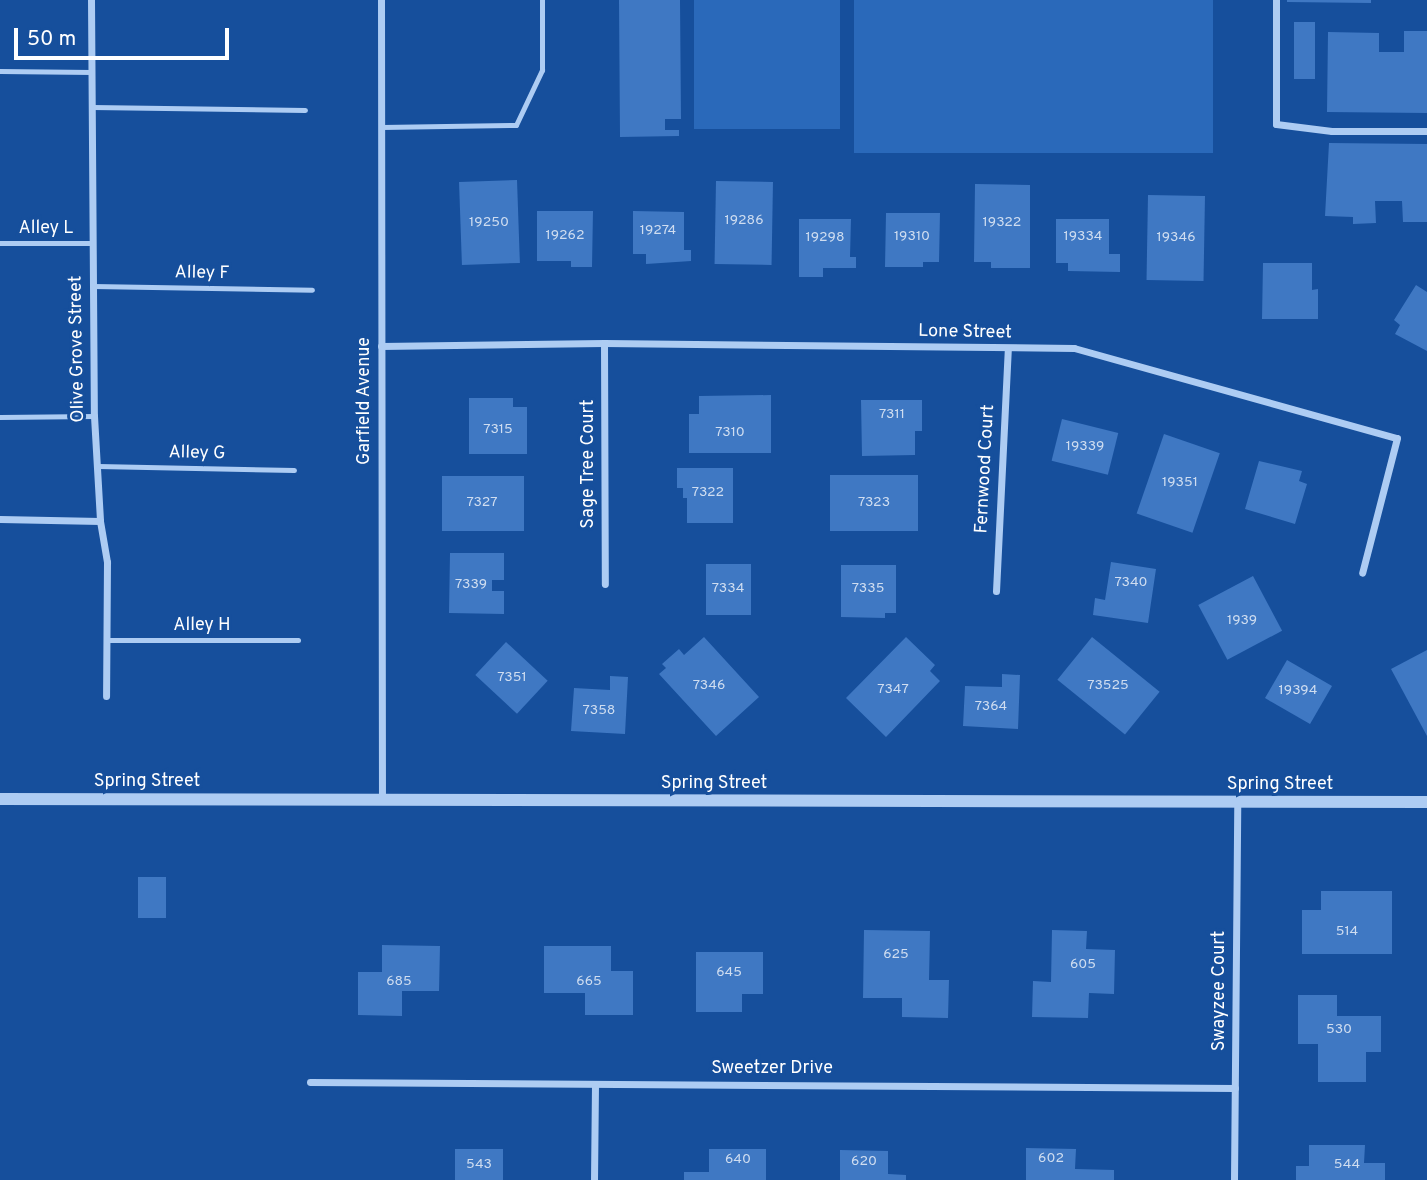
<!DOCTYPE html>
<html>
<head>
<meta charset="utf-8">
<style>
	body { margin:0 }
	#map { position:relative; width:1427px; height:1180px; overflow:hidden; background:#164f9c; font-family:Overpass,sans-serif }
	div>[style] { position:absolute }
	.green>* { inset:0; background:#2a69ba; transform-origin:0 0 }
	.building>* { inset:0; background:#3f78c3; transform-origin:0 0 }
	.service>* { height:5px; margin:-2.5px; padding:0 2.5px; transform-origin:2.5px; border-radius:2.5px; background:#adccf3 }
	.minor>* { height:7px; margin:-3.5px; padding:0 3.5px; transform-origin:3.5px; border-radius:3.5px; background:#adccf3 }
	.tertiary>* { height:12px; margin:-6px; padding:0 6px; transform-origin:6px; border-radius:6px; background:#adccf3 }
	span { translate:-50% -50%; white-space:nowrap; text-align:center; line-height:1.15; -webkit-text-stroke:6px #164f9c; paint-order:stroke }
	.number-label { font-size:14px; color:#cfddf0 }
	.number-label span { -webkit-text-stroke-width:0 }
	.street-label { font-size:18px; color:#fff }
	.scale { position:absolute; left:14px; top:28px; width:215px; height:32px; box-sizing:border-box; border:4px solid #fff; border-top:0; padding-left:9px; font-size:21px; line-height:24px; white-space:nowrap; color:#fff; -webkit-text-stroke:5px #164f9c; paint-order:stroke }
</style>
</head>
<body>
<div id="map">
	<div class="green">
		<div style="left:694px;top:0;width:146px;height:129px"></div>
		<div style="left:854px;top:0;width:359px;height:153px"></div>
	</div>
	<div class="building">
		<div style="clip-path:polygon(619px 0,680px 0,681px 119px,665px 119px,665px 130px,679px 130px,679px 136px,620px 137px)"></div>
		<div style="clip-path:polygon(1287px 0,1371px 0,1371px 3px,1287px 2px)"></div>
		<div style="left:1294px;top:22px;width:21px;height:57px"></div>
		<div style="clip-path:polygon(1404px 31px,1427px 31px,1427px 113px,1327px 112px,1328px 32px,1379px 33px,1379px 52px,1404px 52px)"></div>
		<div style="clip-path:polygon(1329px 143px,1427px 144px,1427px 222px,1403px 222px,1402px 201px,1375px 201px,1376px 223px,1353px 224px,1353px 217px,1325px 216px)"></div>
		<div style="left:517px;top:180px;width:83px;height:58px;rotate:88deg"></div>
		<div style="left:716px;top:181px;width:57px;height:83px;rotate:1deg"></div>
		<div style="clip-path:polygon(975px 184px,1030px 185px,1030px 268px,991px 268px,991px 262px,974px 262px)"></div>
		<div style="left:1148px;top:195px;width:57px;height:85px;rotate:1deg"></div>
		<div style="clip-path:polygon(537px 211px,593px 211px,592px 267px,571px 267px,571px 261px,537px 261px)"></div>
		<div style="clip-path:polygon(633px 211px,684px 212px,684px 250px,691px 250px,691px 261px,646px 264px,646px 254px,633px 254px)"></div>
		<div style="clip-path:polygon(886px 213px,940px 213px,939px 262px,923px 262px,923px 267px,885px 267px)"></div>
		<div style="clip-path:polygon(799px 219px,851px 219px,850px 257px,856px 257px,856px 268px,823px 268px,823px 277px,799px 277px)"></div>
		<div style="clip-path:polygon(1056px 219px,1109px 219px,1109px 254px,1120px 254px,1120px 272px,1068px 271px,1068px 263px,1056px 263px)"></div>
		<div style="clip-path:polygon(1263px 263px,1312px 263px,1312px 290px,1318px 289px,1318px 319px,1262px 319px)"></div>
		<div style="clip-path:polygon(1416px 285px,1427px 292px,1427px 351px,1395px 334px,1400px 325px,1394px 320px)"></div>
		<div style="clip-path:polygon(771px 395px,771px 453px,689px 453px,689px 414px,699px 414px,699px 396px)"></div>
		<div style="clip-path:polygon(469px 398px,513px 398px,513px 407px,527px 407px,527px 454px,469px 454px)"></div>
		<div style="clip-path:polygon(861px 400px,922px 400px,922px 431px,915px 431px,915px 455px,862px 456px)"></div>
		<div style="left:1062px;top:419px;width:58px;height:43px;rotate:14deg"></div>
		<div style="left:1164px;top:434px;width:59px;height:84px;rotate:19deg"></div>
		<div style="clip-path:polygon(1259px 461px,1302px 471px,1299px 481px,1307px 484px,1295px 524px,1245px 509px)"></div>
		<div style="clip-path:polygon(677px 468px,733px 468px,733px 523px,687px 523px,687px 498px,683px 498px,683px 488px,677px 488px)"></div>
		<div style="left:830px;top:475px;width:88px;height:56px"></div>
		<div style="left:442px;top:476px;width:82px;height:55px"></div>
		<div style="clip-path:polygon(450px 553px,504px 553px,504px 580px,492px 580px,492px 591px,504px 591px,504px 614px,449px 613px)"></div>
		<div style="clip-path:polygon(1111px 562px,1156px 569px,1148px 623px,1093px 615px,1095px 598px,1105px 600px)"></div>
		<div style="left:706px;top:564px;width:45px;height:51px"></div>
		<div style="clip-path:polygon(841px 565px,896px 565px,896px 613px,885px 613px,885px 618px,841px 617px)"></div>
		<div style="left:1253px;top:576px;width:62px;height:62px;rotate:62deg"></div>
		<div style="clip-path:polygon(704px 637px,759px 697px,716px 736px,659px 674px,666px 668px,662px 664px,679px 649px,684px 655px)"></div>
		<div style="clip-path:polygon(906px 637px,935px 665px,930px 671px,940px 681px,886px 737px,846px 698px)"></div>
		<div style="left:1092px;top:637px;width:87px;height:55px;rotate:39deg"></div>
		<div style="left:506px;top:642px;width:57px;height:45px;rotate:43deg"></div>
		<div style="clip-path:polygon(1427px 650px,1427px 736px,1391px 669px)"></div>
		<div style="left:1287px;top:660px;width:52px;height:44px;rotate:30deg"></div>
		<div style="clip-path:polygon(1002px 674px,1020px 675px,1018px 729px,963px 726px,965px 686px,1002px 687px)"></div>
		<div style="clip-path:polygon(610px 676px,628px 677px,625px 734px,571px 731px,574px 688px,610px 690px)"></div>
		<div style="left:138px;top:877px;width:28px;height:41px"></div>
		<div style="clip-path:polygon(1321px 891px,1392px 891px,1392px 954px,1302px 954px,1302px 910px,1321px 910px)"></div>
		<div style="clip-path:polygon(864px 930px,930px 931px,929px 980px,949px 980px,948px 1018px,902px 1017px,902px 998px,863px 998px)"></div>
		<div style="clip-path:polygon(1052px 930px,1087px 931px,1086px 949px,1115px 950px,1114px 994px,1089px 993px,1088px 1018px,1032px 1017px,1033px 981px,1051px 982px)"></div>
		<div style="clip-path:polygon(382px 945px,440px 946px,439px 991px,402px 991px,402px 1016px,358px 1015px,358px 972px,382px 972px)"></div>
		<div style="clip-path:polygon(544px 946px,611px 946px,611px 971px,633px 971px,633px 1015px,585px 1015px,585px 993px,544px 993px)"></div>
		<div style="clip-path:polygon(696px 952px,763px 952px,763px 994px,742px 994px,742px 1012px,696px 1012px)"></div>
		<div style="clip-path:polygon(1298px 995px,1337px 995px,1337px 1016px,1381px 1016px,1381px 1052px,1366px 1052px,1366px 1082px,1318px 1082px,1318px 1044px,1298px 1044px)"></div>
		<div style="clip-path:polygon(1309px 1145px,1365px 1145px,1364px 1163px,1385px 1163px,1385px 1180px,1296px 1180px,1296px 1166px,1309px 1166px)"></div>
		<div style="clip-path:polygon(1026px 1148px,1076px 1149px,1075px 1169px,1114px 1170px,1114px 1180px,1026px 1180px)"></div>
		<div style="left:455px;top:1149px;width:48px;height:31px"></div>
		<div style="clip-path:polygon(709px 1149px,766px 1149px,766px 1180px,684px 1180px,684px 1172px,709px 1172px)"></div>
		<div style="clip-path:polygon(840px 1150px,888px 1151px,888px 1174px,906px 1175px,906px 1180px,840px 1180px)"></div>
	</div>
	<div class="service">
		<div style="left:0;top:71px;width:92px;rotate:0.6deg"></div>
		<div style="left:92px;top:107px;width:213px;rotate:0.8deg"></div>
		<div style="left:382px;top:127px;width:134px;rotate:-0.9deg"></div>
		<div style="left:516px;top:125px;width:61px;rotate:-64.7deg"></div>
		<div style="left:542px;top:70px;width:70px;rotate:-90deg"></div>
		<div style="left:0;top:243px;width:92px"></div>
		<div style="left:93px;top:286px;width:219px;rotate:1deg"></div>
		<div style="left:0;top:417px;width:94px;rotate:-0.6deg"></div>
		<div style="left:98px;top:466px;width:196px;rotate:1.2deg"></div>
		<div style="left:106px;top:640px;width:192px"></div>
	</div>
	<div class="minor">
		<div style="left:91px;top:0;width:416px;rotate:89.6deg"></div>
		<div style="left:94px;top:416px;width:105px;rotate:86.7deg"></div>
		<div style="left:100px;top:521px;width:42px;rotate:80.3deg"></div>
		<div style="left:107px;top:562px;width:134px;rotate:90.4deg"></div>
		<div style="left:381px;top:0;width:801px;rotate:89.93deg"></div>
		<div style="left:1276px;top:0;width:124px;rotate:90deg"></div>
		<div style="left:1276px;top:124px;width:56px;rotate:7.1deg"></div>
		<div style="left:1332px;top:131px;width:95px"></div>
		<div style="left:604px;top:343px;width:241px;rotate:89.8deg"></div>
		<div style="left:381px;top:346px;width:223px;rotate:-0.8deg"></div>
		<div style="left:604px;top:343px;width:470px;rotate:0.6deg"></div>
		<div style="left:1074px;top:348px;width:335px;rotate:15.6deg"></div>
		<div style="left:1397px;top:438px;width:139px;rotate:104.5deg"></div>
		<div style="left:0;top:519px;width:100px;rotate:1.1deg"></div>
		<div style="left:996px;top:591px;width:242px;rotate:-87.2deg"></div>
		<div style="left:310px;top:1082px;width:925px;rotate:0.37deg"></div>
		<div style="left:594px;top:1180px;width:96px;rotate:-89.4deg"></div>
		<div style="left:1234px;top:1180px;width:378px;rotate:-89.5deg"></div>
	</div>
	<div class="tertiary">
		<div style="left:0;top:799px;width:1427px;rotate:0.12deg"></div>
	</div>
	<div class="number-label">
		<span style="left:744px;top:221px">19286</span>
		<span style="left:489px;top:223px">19250</span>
		<span style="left:1002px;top:223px">19322</span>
		<span style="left:658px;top:231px">19274</span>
		<span style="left:565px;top:236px">19262</span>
		<span style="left:912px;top:237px">19310</span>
		<span style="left:1083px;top:237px">19334</span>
		<span style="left:825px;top:238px">19298</span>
		<span style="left:1176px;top:238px">19346</span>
		<span style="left:892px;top:415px">7311</span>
		<span style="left:498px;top:430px">7315</span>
		<span style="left:730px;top:433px">7310</span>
		<span style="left:1085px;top:447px">19339</span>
		<span style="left:1180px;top:483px">19351</span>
		<span style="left:708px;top:493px">7322</span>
		<span style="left:482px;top:503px">7327</span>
		<span style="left:874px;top:503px">7323</span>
		<span style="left:1131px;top:583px">7340</span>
		<span style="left:471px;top:585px">7339</span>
		<span style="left:728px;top:589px">7334</span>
		<span style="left:868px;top:589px">7335</span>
		<span style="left:1242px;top:621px">1939</span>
		<span style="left:512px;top:678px">7351</span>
		<span style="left:709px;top:686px">7346</span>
		<span style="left:1108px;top:686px">73525</span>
		<span style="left:893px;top:690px">7347</span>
		<span style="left:1298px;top:691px">19394</span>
		<span style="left:991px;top:707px">7364</span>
		<span style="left:599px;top:711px">7358</span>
		<span style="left:1347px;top:932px">514</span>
		<span style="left:896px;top:955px">625</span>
		<span style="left:1083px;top:965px">605</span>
		<span style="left:729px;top:973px">645</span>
		<span style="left:399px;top:982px">685</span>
		<span style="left:589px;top:982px">665</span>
		<span style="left:1339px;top:1030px">530</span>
		<span style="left:1051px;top:1159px">602</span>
		<span style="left:738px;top:1160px">640</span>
		<span style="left:864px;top:1162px">620</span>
		<span style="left:479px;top:1165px">543</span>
		<span style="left:1347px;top:1165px">544</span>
	</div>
	<div class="street-label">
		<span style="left:46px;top:229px">Alley L</span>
		<span style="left:202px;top:274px;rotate:1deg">Alley F</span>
		<span style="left:965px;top:333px;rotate:1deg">Lone Street</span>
		<span style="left:78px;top:349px;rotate:-91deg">Olive Grove Street</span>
		<span style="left:365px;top:401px;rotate:-90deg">Garfield Avenue</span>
		<span style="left:197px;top:454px;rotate:1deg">Alley G</span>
		<span style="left:589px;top:464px;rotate:-90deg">Sage Tree Court</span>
		<span style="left:986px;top:469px;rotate:-87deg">Fernwood Court</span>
		<span style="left:202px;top:626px">Alley H</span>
		<span style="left:147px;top:782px">Spring Street</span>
		<span style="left:714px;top:784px">Spring Street</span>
		<span style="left:1280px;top:785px">Spring Street</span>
		<span style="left:1220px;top:991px;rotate:-90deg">Swayzee Court</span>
		<span style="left:772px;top:1069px">Sweetzer Drive</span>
	</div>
	<div class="scale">50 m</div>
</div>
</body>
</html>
